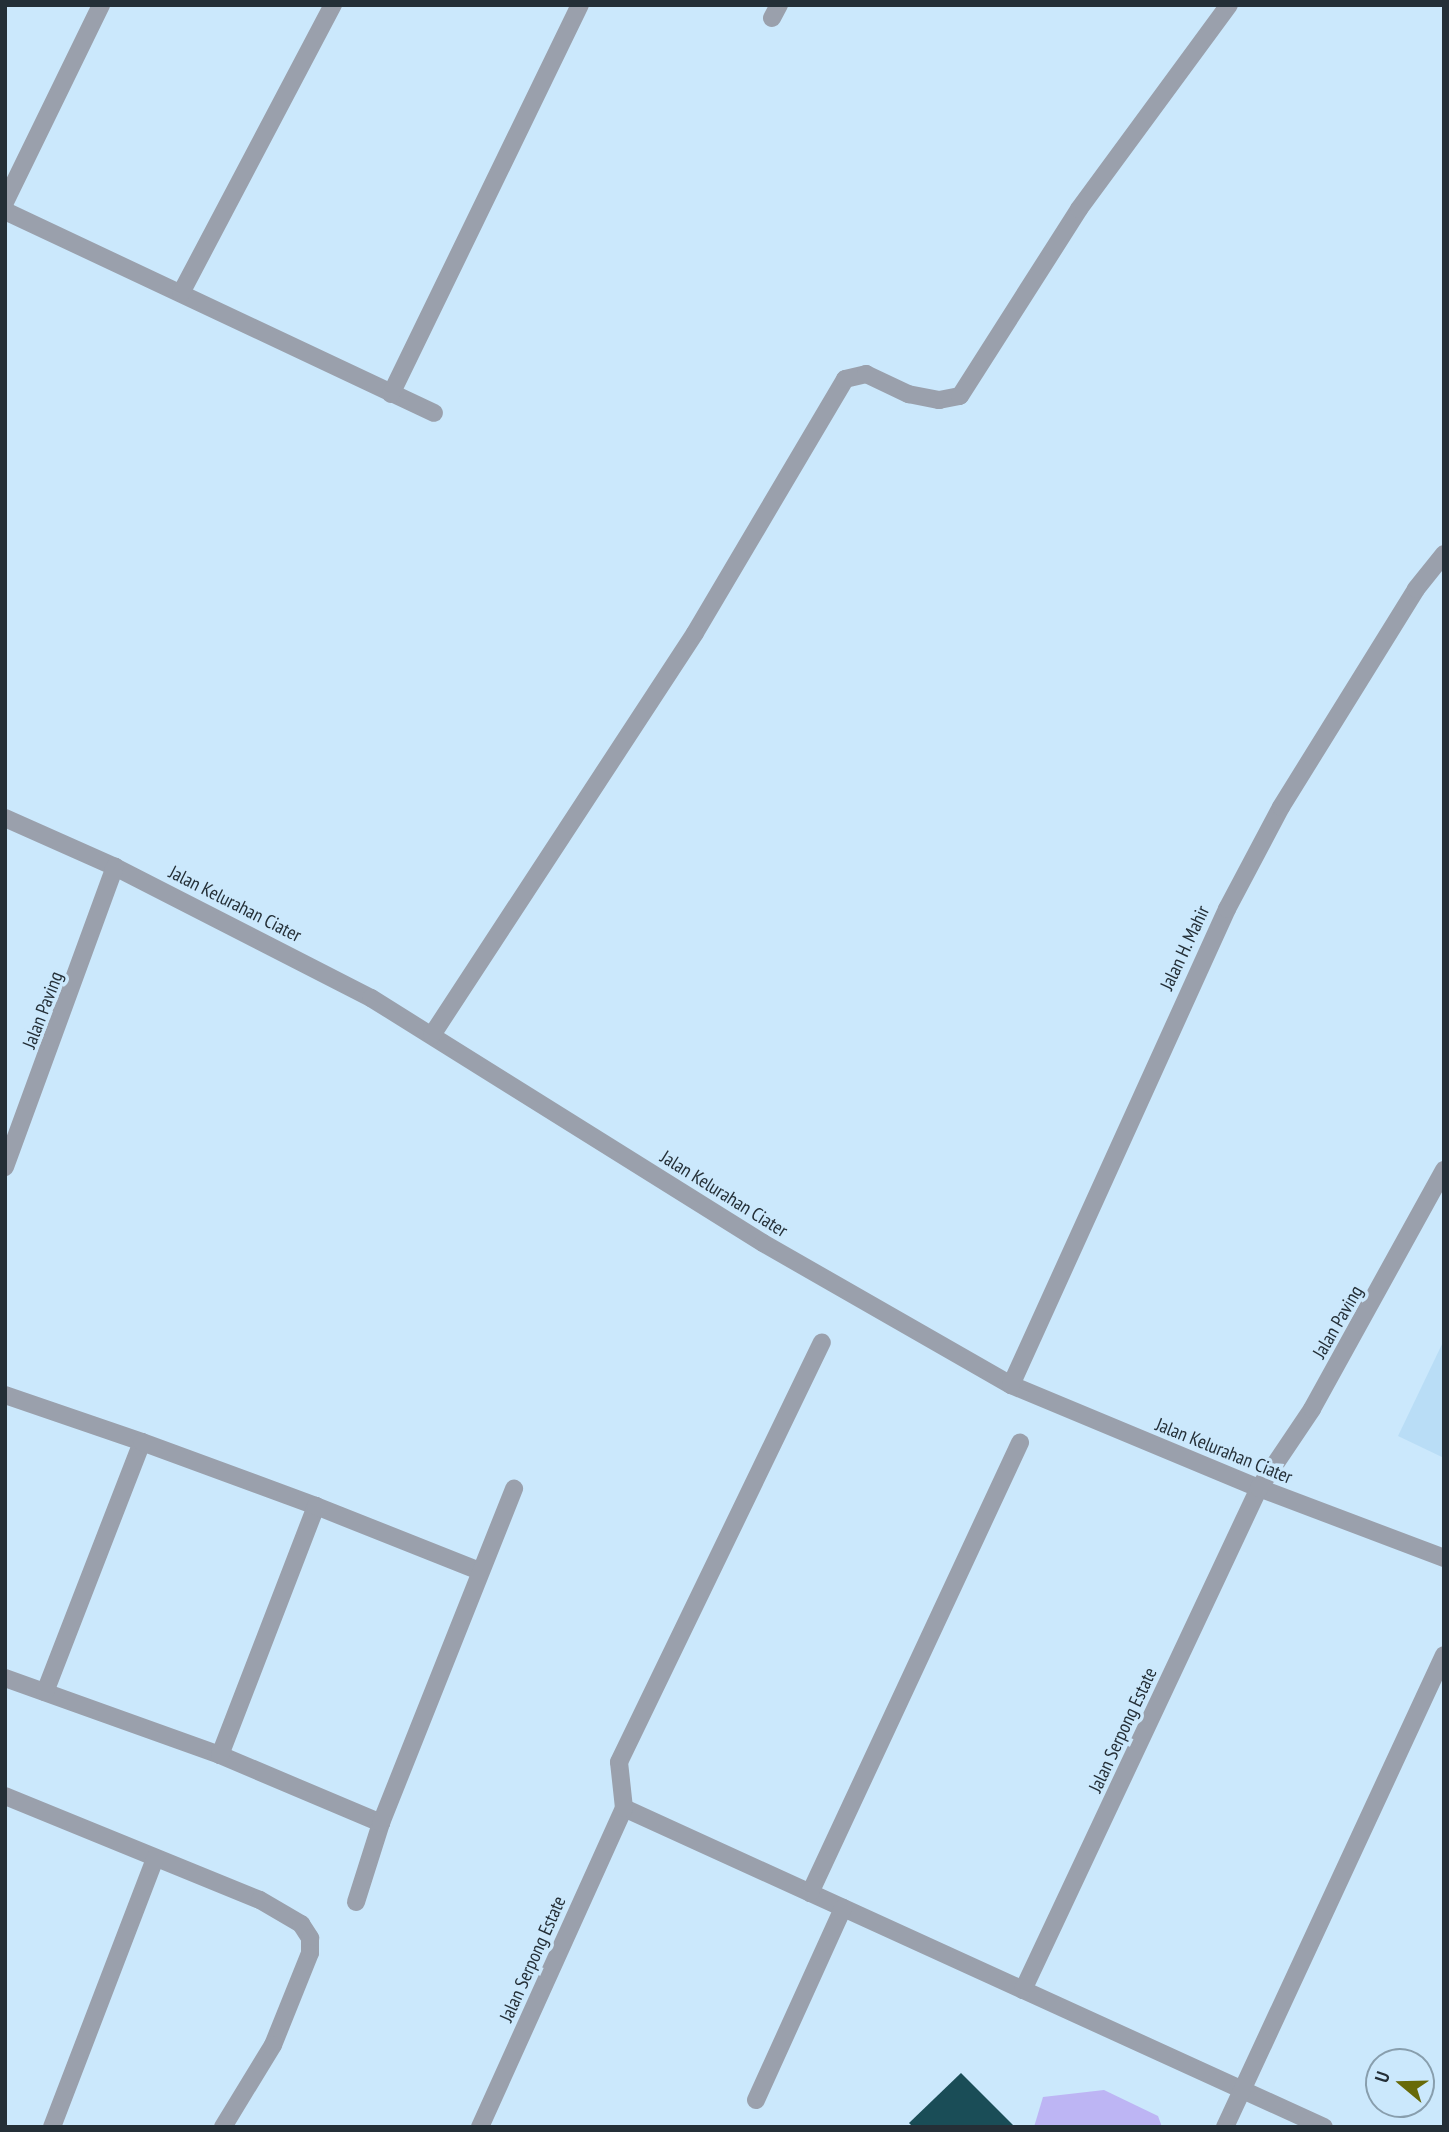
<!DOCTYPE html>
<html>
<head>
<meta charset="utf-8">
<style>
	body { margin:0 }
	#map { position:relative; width:1449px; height:2132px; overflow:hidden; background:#cbe8fc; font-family:"PT Sans Narrow",sans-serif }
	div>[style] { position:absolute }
	.built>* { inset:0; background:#b9ddf6 }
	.green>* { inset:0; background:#bdb5f4 }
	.building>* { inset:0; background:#1a4d57 }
	.minor>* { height:18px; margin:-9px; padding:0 9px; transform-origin:9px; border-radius:9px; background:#9aa0ac }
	span { translate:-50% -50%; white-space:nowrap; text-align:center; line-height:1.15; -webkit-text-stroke:7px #cbe8fc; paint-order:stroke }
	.street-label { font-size:19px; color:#242f37 }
	.frame { position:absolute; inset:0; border:7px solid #242f37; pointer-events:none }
	.north { position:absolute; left:1365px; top:2048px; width:70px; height:70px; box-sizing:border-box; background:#cbe8fc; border:2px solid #889ead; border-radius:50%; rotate:289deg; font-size:19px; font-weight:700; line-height:28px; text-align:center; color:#242f37 }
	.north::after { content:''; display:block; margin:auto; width:24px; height:32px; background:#686a08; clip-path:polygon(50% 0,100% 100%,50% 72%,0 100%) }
</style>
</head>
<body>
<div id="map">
	<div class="built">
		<div style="clip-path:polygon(1444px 1340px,1444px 1458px,1398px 1436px)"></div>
	</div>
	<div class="green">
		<div style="clip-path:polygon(1104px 2090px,1158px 2116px,1162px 2127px,1034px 2127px,1043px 2097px)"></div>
	</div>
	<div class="building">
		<div style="clip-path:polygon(961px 2073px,1013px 2125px,1011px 2127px,913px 2127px,909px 2123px)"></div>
	</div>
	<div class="minor">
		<div style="left:772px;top:18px;width:15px;rotate:-62deg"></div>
		<div style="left:5px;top:202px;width:219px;rotate:-64deg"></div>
		<div style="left:5px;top:211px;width:474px;rotate:25.2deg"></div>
		<div style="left:181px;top:293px;width:326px;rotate:-62.2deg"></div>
		<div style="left:391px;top:394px;width:432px;rotate:-64.1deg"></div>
		<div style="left:5px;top:818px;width:120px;rotate:24deg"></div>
		<div style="left:115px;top:867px;width:288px;rotate:27.1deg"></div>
		<div style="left:371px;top:998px;width:462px;rotate:32deg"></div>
		<div style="left:763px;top:1243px;width:286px;rotate:29.8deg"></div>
		<div style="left:1011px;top:1385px;width:269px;rotate:22.6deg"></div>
		<div style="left:1259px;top:1488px;width:198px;rotate:20.7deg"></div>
		<div style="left:432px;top:1035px;width:480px;rotate:-56.8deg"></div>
		<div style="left:695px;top:633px;width:295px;rotate:-59.4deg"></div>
		<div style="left:845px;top:379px;width:22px;rotate:-13deg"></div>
		<div style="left:866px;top:374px;width:47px;rotate:25.5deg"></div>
		<div style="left:908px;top:394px;width:32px;rotate:11deg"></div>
		<div style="left:939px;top:400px;width:21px;rotate:-11deg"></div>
		<div style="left:960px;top:396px;width:222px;rotate:-57.5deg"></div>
		<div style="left:1079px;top:209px;width:253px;rotate:-53.7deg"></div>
		<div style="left:5px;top:1167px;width:320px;rotate:-69.9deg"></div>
		<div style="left:1011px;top:1385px;width:523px;rotate:-65.59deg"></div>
		<div style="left:1227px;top:909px;width:115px;rotate:-62.1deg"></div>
		<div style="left:1281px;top:807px;width:256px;rotate:-58.2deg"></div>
		<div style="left:1416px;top:589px;width:45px;rotate:-51.3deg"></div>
		<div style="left:5px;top:1395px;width:145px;rotate:18.9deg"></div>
		<div style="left:5px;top:1678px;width:228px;rotate:19.7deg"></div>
		<div style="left:220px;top:1755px;width:175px;rotate:22.9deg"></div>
		<div style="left:45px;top:1692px;width:268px;rotate:-68.8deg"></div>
		<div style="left:142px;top:1442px;width:185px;rotate:20.2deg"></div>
		<div style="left:220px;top:1755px;width:267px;rotate:-68.9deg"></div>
		<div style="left:316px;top:1506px;width:175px;rotate:21.7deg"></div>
		<div style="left:5px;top:1796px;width:275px;rotate:22.2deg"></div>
		<div style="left:260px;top:1900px;width:48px;rotate:30.3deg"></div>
		<div style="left:301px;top:1924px;width:17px;rotate:57deg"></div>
		<div style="left:310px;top:1938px;width:15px;rotate:90deg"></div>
		<div style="left:310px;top:1953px;width:99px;rotate:111.9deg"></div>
		<div style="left:273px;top:2045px;width:96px;rotate:121.4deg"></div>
		<div style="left:624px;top:1808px;width:769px;rotate:24.5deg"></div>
		<div style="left:810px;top:1893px;width:497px;rotate:-65deg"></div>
		<div style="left:356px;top:1902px;width:83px;rotate:-72.4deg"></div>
		<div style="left:381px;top:1823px;width:360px;rotate:-68.3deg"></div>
		<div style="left:1023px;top:1990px;width:555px;rotate:-64.82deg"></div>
		<div style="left:1259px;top:1488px;width:95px;rotate:-56.1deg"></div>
		<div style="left:1312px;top:1409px;width:273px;rotate:-61.1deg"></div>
		<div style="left:756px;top:2100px;width:211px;rotate:-65.6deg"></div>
		<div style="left:52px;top:2127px;width:288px;rotate:-69deg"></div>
		<div style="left:480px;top:2127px;width:350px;rotate:-65.7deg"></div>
		<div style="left:624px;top:1808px;width:46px;rotate:-96.2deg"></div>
		<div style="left:619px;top:1762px;width:466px;rotate:-64.2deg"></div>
		<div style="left:1225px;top:2127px;width:520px;rotate:-65.11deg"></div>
	</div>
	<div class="street-label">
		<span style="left:235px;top:904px;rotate:27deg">Jalan Kelurahan Ciater</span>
		<span style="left:1185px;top:948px;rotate:-65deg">Jalan H. Mahir</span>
		<span style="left:43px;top:1010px;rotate:-69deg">Jalan Paving</span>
		<span style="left:724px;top:1194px;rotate:32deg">Jalan Kelurahan Ciater</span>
		<span style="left:1338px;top:1322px;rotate:-60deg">Jalan Paving</span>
		<span style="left:1224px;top:1451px;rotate:22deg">Jalan Kelurahan Ciater</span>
		<span style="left:1123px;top:1730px;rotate:-65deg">Jalan Serpong Estate</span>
		<span style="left:533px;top:1959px;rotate:-66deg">Jalan Serpong Estate</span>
	</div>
	<div class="frame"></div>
	<div class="north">U</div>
</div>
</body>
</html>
